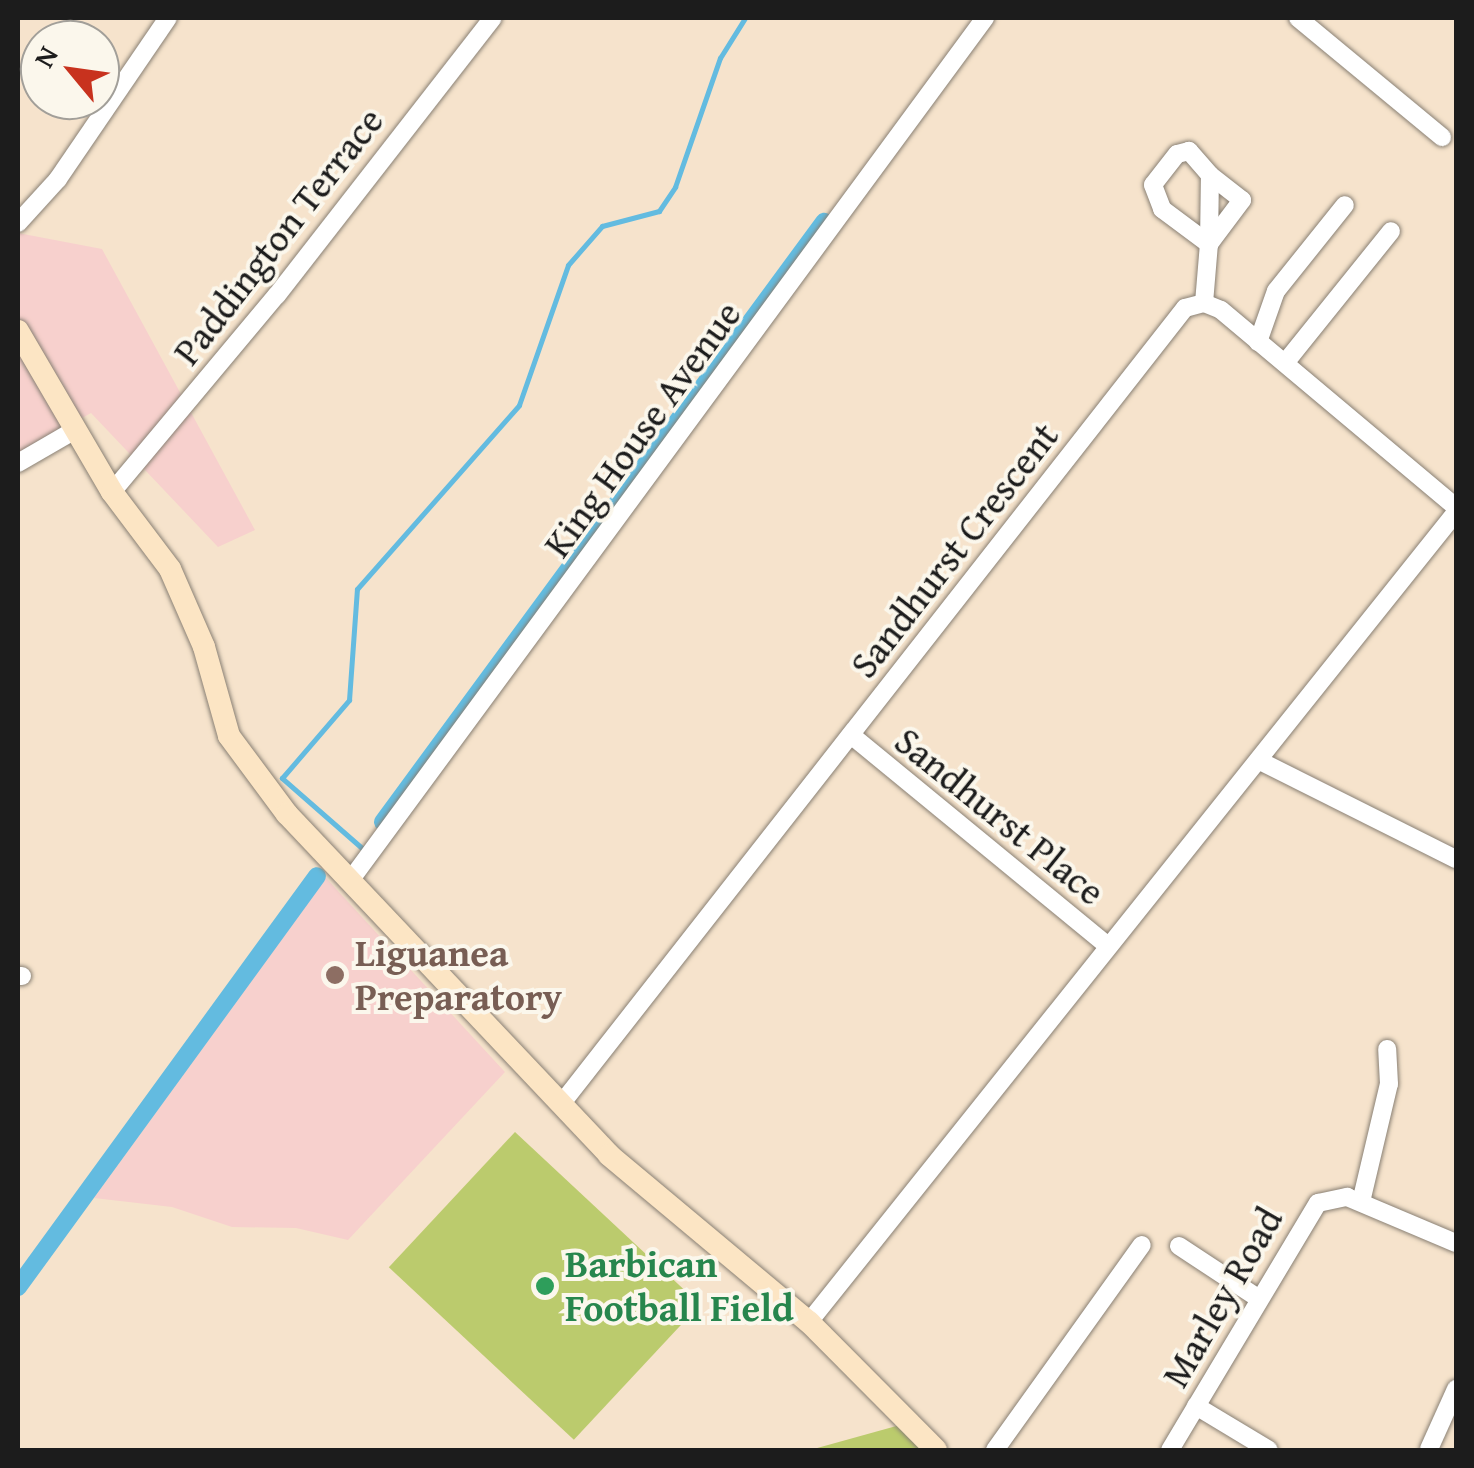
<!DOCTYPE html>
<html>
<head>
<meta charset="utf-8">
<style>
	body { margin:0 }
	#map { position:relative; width:1474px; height:1468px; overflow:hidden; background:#f6e3cc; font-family:"Gentium Book Plus",serif }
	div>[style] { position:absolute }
	.built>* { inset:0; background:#f7d0cd }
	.green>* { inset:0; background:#bbcb6d; transform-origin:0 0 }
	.stream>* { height:5px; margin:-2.5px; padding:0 2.5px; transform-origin:2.5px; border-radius:2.5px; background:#63bbe0 }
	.canal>* { height:18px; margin:-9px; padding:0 9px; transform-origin:9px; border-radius:9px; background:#63bbe0 }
	.roads { filter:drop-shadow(0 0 2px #898074) drop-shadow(0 0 2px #898074) }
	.minor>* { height:18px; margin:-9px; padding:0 9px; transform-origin:9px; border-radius:9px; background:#fff }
	.secondary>* { height:22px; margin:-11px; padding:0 11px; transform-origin:11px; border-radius:11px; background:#fce5c4 }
	.dots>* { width:28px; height:28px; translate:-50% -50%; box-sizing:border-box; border:5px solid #fbf7ec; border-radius:50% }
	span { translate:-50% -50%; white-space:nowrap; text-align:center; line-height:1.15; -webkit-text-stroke:8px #fbf7ec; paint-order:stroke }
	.street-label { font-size:38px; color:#1c1c1c }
	.education-label { font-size:38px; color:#785e54; font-weight:700 }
	.left { translate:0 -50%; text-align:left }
	.leisure-label { font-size:38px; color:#27864d; font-weight:700 }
	.frame { position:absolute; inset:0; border:20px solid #1c1c1c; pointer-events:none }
	.north { position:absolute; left:20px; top:20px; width:100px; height:100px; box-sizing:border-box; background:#fbf7ec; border:2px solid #a29f99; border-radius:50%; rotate:299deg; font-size:28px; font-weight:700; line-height:40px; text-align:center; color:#1c1c1c }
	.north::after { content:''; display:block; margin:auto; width:35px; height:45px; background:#c8321e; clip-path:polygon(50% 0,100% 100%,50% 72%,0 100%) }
</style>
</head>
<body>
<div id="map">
	<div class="built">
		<div style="clip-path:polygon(18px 233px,102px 249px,255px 530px,218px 547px,91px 413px,18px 454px)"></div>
		<div style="clip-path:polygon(326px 878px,505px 1072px,348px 1240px,296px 1228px,232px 1227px,172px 1207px,94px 1198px)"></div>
	</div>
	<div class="green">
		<div style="left:515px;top:1132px;width:253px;height:185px;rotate:43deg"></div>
		<div style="clip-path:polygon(900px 1425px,924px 1450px,810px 1450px)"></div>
	</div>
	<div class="stream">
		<div style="left:363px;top:849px;width:108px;rotate:-138.8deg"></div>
		<div style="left:282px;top:778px;width:103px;rotate:-49.3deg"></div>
		<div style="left:349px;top:700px;width:111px;rotate:-85.9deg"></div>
		<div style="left:357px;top:589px;width:245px;rotate:-48.6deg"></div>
		<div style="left:519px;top:405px;width:148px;rotate:-70.7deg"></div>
		<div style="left:568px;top:265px;width:52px;rotate:-48.9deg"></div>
		<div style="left:602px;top:226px;width:59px;rotate:-14.7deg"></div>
		<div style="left:659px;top:211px;width:29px;rotate:-56deg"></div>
		<div style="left:675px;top:187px;width:137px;rotate:-70.8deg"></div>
		<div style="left:720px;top:58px;width:47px;rotate:-58deg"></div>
	</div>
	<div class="canal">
		<div style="left:383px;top:822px;width:745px;rotate:-53.68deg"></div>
		<div style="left:18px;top:1287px;width:508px;rotate:-53.96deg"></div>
	</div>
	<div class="roads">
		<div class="minor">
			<div style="left:1298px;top:18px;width:187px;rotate:39.6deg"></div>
			<div style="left:18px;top:223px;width:59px;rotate:-47.7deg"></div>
			<div style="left:58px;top:179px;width:195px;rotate:-55.7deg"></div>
			<div style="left:1204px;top:303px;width:59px;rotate:-85.2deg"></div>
			<div style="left:1209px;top:244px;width:69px;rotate:-89.2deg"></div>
			<div style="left:1210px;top:175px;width:32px;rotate:-131deg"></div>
			<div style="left:1189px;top:151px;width:12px;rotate:166deg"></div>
			<div style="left:1177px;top:154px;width:39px;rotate:128deg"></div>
			<div style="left:1153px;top:185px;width:26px;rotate:69deg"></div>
			<div style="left:1162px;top:209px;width:59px;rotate:36.7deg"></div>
			<div style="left:1209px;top:244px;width:55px;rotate:-53.1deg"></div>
			<div style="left:1242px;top:200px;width:41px;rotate:-142deg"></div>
			<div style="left:1258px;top:342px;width:54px;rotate:-70.6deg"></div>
			<div style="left:1276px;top:291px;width:110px;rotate:-51.3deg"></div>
			<div style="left:1285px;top:363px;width:169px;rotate:-51.2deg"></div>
			<div style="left:18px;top:463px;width:66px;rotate:-30.1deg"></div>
			<div style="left:112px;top:492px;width:257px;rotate:-50.1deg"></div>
			<div style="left:277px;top:295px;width:351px;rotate:-52.1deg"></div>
			<div style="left:851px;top:735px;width:333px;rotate:39.4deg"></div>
			<div style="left:1262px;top:762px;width:217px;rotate:26.6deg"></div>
			<div style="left:352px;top:878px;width:1068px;rotate:-53.65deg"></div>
			<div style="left:18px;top:976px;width:4px"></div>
			<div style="left:562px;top:1103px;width:1010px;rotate:-51.92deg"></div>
			<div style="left:1185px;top:308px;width:20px;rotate:-15deg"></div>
			<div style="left:1204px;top:303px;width:18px;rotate:22deg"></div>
			<div style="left:1221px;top:310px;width:307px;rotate:40deg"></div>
			<div style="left:1361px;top:1202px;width:121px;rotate:-76.7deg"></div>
			<div style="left:1389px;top:1084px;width:35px;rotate:-93deg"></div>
			<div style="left:1179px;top:1246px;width:95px;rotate:33.4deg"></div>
			<div style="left:809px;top:1322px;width:1037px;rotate:-51.38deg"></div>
			<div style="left:1196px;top:1406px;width:85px;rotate:31.1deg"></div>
			<div style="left:1429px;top:1449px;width:66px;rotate:-65.8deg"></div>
			<div style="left:995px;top:1450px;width:252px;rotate:-54.4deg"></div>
			<div style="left:1170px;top:1450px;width:288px;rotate:-59.1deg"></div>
			<div style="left:1318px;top:1203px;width:30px;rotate:-12deg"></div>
			<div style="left:1347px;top:1197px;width:118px;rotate:22.9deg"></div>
		</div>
		<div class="secondary">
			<div style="left:18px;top:331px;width:186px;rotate:59.7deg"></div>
			<div style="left:112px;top:492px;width:96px;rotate:53deg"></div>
			<div style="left:170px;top:569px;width:85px;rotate:66.4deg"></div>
			<div style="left:204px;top:647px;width:92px;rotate:74.3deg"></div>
			<div style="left:229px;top:736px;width:97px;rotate:53.4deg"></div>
			<div style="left:287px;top:814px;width:469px;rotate:46.6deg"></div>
			<div style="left:609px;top:1155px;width:261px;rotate:39.9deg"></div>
			<div style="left:809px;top:1322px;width:180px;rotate:45.2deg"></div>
		</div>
	</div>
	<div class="dots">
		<div style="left:335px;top:975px;background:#8d6e63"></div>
		<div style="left:545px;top:1286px;background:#2e9e5b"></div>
	</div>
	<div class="street-label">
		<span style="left:278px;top:236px;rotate:-52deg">Paddington Terrace</span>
		<span style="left:642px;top:429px;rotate:-54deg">King House Avenue</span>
		<span style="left:954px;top:550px;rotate:-52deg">Sandhurst Crescent</span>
		<span style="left:1000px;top:816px;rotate:39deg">Sandhurst Place</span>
		<span style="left:1222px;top:1297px;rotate:-60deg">Marley Road</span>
	</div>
	<div class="education-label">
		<span class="left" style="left:355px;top:975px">Liguanea<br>Preparatory</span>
	</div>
	<div class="leisure-label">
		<span class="left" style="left:565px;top:1286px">Barbican<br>Football Field</span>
	</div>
	<div class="frame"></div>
	<div class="north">N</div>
</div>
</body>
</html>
